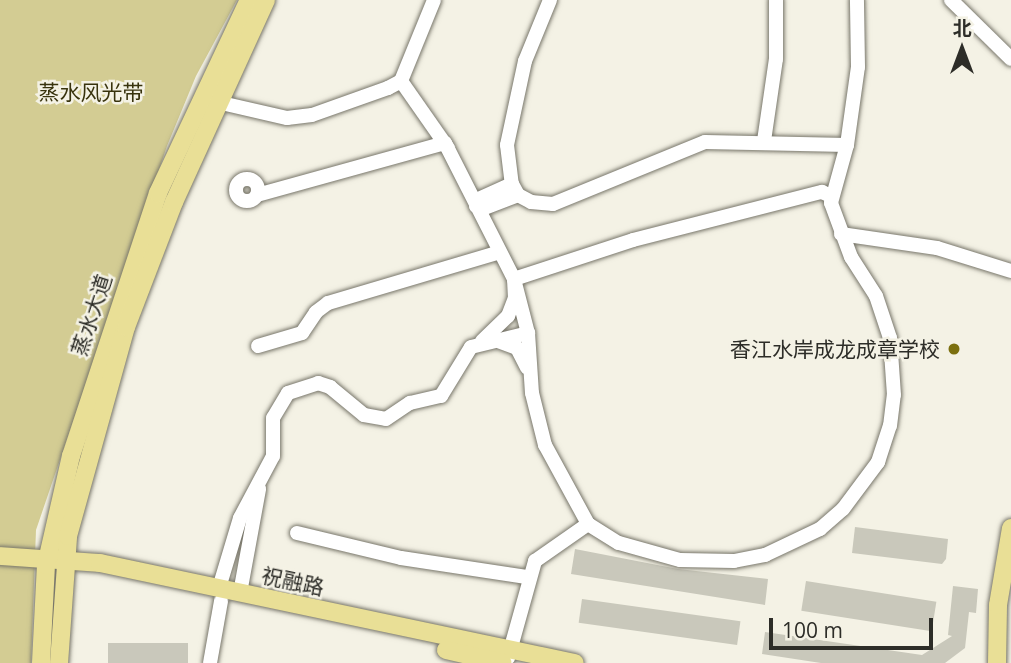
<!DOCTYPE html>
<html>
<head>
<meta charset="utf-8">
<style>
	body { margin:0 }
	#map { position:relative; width:1011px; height:663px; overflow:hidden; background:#f4f2e5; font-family:"Open Sans","Noto Sans SC",sans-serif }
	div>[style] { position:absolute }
	.green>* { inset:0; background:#d3cc93 }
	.building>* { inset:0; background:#c9c8bb; transform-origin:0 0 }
	.roads { filter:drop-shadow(0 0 2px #78766a) drop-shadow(0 0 2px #78766a) }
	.minor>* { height:14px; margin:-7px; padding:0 7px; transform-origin:7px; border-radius:7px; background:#fff }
	.minor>.ring { margin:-7px; padding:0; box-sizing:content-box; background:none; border:14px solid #fff; border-radius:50% }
	.major>* { height:18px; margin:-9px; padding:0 9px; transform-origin:9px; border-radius:9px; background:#e9df96 }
	.dots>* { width:19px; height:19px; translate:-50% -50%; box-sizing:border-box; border:4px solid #f4f2e5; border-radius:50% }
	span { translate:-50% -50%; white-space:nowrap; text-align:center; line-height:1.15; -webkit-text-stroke:5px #f4f2e5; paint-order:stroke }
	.park-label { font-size:21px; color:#38330d }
	.street-label { font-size:21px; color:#2d2d28 }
	.poi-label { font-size:21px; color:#2d2d28 }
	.right { translate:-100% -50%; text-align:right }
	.north { position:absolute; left:927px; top:14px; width:70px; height:70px; -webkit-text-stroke:5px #f4f2e5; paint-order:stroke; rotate:0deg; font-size:19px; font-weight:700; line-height:28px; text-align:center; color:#2d2d28 }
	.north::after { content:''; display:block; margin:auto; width:24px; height:32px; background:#2d2d28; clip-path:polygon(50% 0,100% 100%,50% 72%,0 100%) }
	.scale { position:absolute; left:769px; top:618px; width:164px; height:32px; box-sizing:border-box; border:4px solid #2d2d28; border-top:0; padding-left:9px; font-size:21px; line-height:24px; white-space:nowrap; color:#2d2d28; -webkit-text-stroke:5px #f4f2e5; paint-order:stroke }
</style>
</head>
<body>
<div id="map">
	<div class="green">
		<div style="clip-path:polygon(0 0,237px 0,196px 76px,167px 146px,36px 530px,31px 663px,0 663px)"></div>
	</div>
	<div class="building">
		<div style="clip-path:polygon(855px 527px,948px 539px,946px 559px,942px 564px,852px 553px)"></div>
		<div style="clip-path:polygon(575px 549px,678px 569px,768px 579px,765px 605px,571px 574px)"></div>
		<div style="left:806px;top:581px;width:132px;height:30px;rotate:9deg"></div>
		<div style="clip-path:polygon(953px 586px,978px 589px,976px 613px,969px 612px,965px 648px,945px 663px,821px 663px,762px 654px,765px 632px,922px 655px,952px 636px,948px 635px)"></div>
		<div style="left:582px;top:599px;width:160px;height:24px;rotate:8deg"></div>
		<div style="left:108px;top:643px;width:80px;height:20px"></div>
	</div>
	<div class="roads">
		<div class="minor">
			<div style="left:550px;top:0;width:66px;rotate:112.3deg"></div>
			<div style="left:525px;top:61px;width:86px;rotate:102.1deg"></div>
			<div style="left:507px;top:145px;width:39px;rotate:83deg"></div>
			<div style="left:512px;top:184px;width:13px;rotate:61deg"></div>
			<div style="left:518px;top:195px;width:15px;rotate:28deg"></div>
			<div style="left:531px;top:202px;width:22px;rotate:5deg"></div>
			<div style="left:553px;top:204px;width:164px;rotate:-22.2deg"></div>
			<div style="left:705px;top:142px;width:142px;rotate:1.2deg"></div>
			<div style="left:951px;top:0;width:84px;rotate:44.5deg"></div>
			<div style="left:401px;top:81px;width:82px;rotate:55deg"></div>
			<div style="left:217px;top:102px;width:72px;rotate:12.9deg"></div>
			<div style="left:287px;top:118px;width:25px;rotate:-7deg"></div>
			<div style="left:312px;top:115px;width:81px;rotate:-19.6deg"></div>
			<div style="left:388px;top:88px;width:15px;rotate:-28deg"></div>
			<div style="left:401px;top:81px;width:87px;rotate:-67.8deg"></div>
			<div style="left:764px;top:141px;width:83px;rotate:-81.7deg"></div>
			<div style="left:776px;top:59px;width:59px;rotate:-90deg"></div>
			<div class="ring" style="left:236px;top:179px;width:8px;height:8px"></div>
			<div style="left:512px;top:184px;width:37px;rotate:156deg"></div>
			<div style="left:478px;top:199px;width:7px;rotate:106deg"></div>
			<div style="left:476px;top:206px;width:7px;rotate:27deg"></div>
			<div style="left:482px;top:209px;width:39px;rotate:-21deg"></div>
			<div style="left:257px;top:195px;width:195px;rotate:-15.5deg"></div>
			<div style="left:445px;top:143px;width:153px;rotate:63.1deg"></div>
			<div style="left:514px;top:279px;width:56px;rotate:75.5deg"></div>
			<div style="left:528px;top:333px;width:60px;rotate:86.2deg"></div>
			<div style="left:532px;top:393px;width:54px;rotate:76deg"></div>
			<div style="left:545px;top:445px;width:90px;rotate:61.4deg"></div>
			<div style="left:588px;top:524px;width:36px;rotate:32deg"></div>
			<div style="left:619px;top:543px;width:63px;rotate:15.6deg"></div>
			<div style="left:680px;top:560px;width:54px;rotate:1.1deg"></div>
			<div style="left:734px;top:561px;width:32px;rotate:-11deg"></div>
			<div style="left:765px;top:555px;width:61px;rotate:-25.3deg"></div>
			<div style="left:820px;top:529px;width:30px;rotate:-41deg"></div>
			<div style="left:843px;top:509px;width:59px;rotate:-53.3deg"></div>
			<div style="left:878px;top:462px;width:38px;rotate:-72deg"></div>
			<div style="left:890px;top:426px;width:31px;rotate:-83deg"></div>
			<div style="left:894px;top:395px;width:57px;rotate:-94deg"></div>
			<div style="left:890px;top:338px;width:44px;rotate:-108.4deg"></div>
			<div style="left:876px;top:296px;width:46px;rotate:-122.7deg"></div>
			<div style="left:851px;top:257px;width:58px;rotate:-110.3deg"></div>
			<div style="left:831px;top:203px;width:60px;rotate:-74.6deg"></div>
			<div style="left:847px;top:145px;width:79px;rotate:-82deg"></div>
			<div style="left:858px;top:67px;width:67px;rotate:-90.9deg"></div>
			<div style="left:841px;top:234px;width:97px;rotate:8.3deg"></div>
			<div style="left:937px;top:248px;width:77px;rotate:17.3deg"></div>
			<div style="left:495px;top:340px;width:23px;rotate:20deg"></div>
			<div style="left:517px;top:348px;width:22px;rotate:63deg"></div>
			<div style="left:482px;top:341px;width:36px;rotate:-44deg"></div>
			<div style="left:508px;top:316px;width:19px;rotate:-69deg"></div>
			<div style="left:515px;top:298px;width:19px;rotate:-93deg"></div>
			<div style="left:514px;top:279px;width:125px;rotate:-18.1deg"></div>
			<div style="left:633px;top:240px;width:195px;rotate:-14.3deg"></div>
			<div style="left:822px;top:192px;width:10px;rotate:24deg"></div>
			<div style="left:258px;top:346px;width:46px;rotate:-16.5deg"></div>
			<div style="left:302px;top:333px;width:25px;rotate:-56deg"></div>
			<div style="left:316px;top:312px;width:15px;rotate:-37deg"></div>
			<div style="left:328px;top:303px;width:176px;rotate:-16.5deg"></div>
			<div style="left:297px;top:533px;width:107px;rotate:13.5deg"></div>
			<div style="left:401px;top:558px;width:127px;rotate:8.6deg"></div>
			<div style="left:219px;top:588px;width:73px;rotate:-73.3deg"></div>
			<div style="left:240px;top:518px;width:70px;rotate:-62deg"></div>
			<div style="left:273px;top:456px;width:38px;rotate:-90deg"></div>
			<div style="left:273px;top:418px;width:29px;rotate:-59deg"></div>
			<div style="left:288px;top:393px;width:32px;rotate:-18deg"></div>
			<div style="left:318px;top:383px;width:13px;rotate:18deg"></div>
			<div style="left:330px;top:387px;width:44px;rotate:39.5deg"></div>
			<div style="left:364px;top:415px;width:22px;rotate:10deg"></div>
			<div style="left:386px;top:419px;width:29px;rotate:-34deg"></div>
			<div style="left:410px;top:403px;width:32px;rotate:-13deg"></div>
			<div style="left:441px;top:396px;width:57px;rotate:-58.5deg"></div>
			<div style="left:471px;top:347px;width:59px;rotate:-13.8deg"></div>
			<div style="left:240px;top:593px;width:106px;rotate:-79.6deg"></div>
			<div style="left:508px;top:658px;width:101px;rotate:-74.4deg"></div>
			<div style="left:535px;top:561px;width:65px;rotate:-34.9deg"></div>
			<div style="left:210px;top:663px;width:63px;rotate:-79.9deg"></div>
		</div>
		<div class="major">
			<div style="left:0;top:556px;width:100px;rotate:4deg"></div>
			<div style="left:100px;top:563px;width:485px;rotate:11.9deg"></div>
			<div style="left:446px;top:650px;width:58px;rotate:12.8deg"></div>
			<div style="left:41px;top:663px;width:98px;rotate:-87.1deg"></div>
			<div style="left:46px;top:565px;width:112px;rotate:-77.1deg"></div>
			<div style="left:71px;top:456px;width:277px;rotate:-71.7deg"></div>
			<div style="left:158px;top:193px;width:213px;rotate:-64.8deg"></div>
			<div style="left:59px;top:663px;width:127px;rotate:-85.9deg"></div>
			<div style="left:68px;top:536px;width:217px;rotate:-74.5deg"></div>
			<div style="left:126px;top:327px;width:134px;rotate:-69deg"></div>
			<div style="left:174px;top:202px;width:222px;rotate:-65.5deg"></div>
			<div style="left:997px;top:663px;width:58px;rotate:-89deg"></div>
			<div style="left:998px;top:605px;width:78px;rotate:-80.4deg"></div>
		</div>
	</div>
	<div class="dots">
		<div style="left:954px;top:349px;background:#7c700f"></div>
	</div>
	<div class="park-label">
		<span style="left:91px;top:92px">蒸水风光带</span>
	</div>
	<div class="street-label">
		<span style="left:91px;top:315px;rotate:-72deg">蒸水大道</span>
		<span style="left:293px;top:581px;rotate:12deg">祝融路</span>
	</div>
	<div class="poi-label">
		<span class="right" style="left:940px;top:349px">香江水岸成龙成章学校</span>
	</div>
	<div class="north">北</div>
	<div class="scale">100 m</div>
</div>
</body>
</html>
